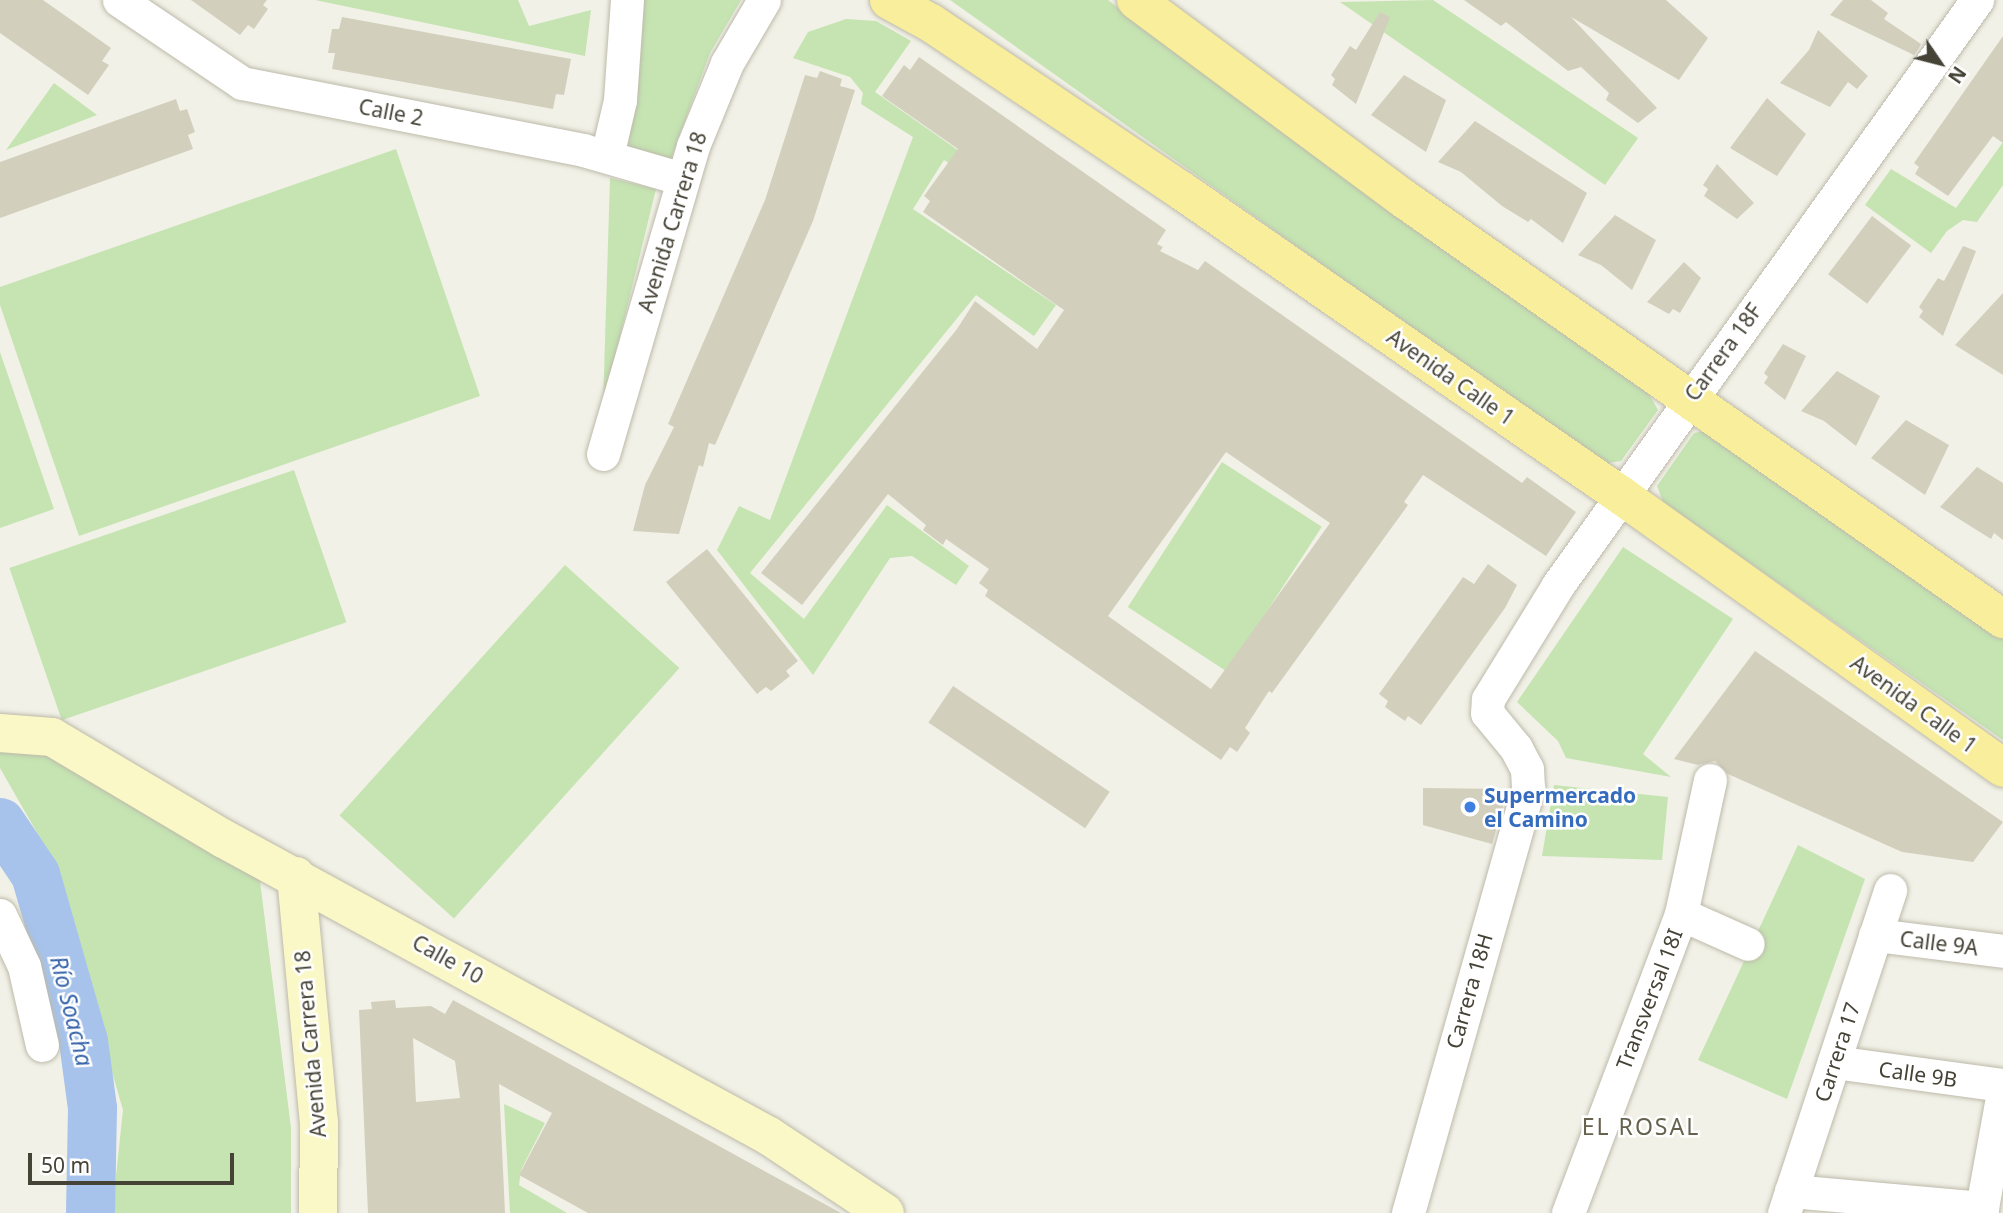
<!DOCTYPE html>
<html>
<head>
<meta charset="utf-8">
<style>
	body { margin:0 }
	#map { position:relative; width:2003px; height:1213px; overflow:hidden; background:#f2f1e7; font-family:"Noto Sans",sans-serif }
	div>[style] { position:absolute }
	.green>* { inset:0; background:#c5e4b2; transform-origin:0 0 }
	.river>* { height:49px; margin:-24.5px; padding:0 24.5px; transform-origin:24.5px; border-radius:24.5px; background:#a7c3eb }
	.building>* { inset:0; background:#d3cfbd; transform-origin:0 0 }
	.roads { filter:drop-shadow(0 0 2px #bdbaaa) drop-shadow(0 0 2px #bdbaaa) }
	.street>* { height:33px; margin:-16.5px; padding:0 16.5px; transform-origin:16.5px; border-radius:16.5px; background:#fff }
	.secondary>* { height:38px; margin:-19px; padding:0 19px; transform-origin:19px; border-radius:19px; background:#fbf8c8 }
	.primary>* { height:38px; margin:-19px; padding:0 19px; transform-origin:19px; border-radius:19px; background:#f8ee9b }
	.dots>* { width:19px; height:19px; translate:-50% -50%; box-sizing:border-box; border:4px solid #fff; border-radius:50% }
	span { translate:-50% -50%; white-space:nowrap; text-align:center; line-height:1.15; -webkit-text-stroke:5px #fff; paint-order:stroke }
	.street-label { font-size:21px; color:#454236 }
	.shop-label { font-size:21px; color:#366cbe; font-weight:700 }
	.left { translate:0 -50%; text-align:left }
	.water-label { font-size:23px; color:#3664aa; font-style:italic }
	.neighbourhood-label { font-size:23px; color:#67624e; letter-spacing:2px }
	.north { position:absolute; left:1905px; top:28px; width:70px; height:70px; -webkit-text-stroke:5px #fff; paint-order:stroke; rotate:125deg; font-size:19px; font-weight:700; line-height:28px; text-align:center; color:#454236 }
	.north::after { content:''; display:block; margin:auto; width:24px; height:32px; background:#454236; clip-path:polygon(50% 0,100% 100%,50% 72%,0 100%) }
	.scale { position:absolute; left:28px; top:1153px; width:206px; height:32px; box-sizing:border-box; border:4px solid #454236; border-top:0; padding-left:9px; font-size:21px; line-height:24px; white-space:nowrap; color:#454236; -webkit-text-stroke:5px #fff; paint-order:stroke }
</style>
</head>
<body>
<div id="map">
	<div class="green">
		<div style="clip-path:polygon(315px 0,518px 0,529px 26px,591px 10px,585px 56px)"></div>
		<div style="clip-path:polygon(637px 0,741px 0,710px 53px,671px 159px,628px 150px)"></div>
		<div style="clip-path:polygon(950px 0,1108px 0,1246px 105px,1649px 394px,1658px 410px,1621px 461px,1603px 464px)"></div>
		<div style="clip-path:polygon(1433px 0,1638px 138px,1605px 185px,1340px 2px)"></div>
		<div style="clip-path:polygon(846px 19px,876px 21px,911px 41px,875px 92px,1150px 285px,1143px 292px,944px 160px,913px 209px,1056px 305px,1034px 336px,976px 295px,750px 573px,804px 619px,887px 505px,969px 566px,956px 585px,912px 556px,890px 558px,813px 675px,717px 550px,739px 506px,770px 520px,913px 137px,861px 104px,863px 93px,850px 77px,793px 58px,808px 32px)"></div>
		<div style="clip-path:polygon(54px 83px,97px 115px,6px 150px)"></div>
		<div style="clip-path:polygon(2003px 142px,2003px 185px,1977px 222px,1963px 220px,1947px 231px,1931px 253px,1865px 205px,1891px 169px,1956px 208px)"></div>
		<div style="clip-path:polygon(396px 149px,480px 396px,79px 536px,0 305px,0 287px)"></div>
		<div style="clip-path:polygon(610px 178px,656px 189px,603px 406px)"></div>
		<div style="clip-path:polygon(0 352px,54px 509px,0 528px)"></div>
		<div style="clip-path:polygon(1716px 429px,2003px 635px,2003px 740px,1663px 502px,1657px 486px,1694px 433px)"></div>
		<div style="left:1222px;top:462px;width:119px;height:173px;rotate:33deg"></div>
		<div style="left:294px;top:470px;width:161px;height:301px;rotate:71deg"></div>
		<div style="clip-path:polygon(1623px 547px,1733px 619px,1643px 754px,1671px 777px,1566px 758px,1558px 741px,1517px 702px)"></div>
		<div style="left:565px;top:565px;width:154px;height:337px;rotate:42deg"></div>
		<div style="clip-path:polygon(0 738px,51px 746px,257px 857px,291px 1128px,291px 1213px,112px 1213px,123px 1110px,48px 852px,0 768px)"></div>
		<div style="clip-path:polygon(1554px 785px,1668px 797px,1662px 860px,1542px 856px)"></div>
		<div style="clip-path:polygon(1798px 845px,1865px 879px,1787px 1099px,1698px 1060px)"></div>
		<div style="clip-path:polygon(504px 1104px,545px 1123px,521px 1170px,519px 1185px,567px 1213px,510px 1213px)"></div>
	</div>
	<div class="river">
		<div style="left:0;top:822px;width:63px;rotate:56.1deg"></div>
		<div style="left:35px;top:874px;width:174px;rotate:74deg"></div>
		<div style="left:83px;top:1041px;width:68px;rotate:82.3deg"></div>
		<div style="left:92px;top:1108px;width:105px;rotate:91.1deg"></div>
	</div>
	<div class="building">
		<div style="clip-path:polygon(0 0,43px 0,111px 48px,102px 61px,109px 65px,88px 95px,0 33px)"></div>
		<div style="clip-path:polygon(191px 0,267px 0,263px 5px,268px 9px,254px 29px,248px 25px,240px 35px)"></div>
		<div style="clip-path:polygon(1464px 0,1666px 0,1708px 38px,1679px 80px,1571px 17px,1657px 108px,1638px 123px,1606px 100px,1609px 93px,1581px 67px,1568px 71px,1506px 22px,1501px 26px)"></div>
		<div style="clip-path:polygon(1843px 0,1871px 0,1888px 13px,1884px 19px,1921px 44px,1919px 48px,1914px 55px,1830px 15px)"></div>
		<div style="clip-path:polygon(1380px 12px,1390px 17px,1356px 104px,1332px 85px,1335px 79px,1331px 75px,1350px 46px,1356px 50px)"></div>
		<div style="clip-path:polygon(342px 17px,571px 59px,564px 95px,556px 94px,553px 109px,332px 69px,335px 53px,328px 53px,332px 29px,339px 29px)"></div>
		<div style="clip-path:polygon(1818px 30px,1868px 76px,1857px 89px,1848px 82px,1830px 107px,1780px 83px,1809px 50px)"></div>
		<div style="clip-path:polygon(2003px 36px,2003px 143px,1993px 136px,1948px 196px,1915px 174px,1919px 167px,1914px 163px)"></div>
		<div style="clip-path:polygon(evenodd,919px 57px,1166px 230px,1157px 244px,1163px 247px,1160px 251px,1198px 270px,1205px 261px,1522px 483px,1527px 477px,1576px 512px,1546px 556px,1423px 475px,1404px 502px,1408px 505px,1272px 693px,1269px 691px,1245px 728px,1250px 733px,1237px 752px,1230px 747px,1221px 760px,985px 596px,988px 590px,979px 583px,989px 569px,946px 539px,943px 545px,923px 530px,926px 525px,888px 494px,802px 605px,761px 573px,957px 329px,975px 301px,1037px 349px,1064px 310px,923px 212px,930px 201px,924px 196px,958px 149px,882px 96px,904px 65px,910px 70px,919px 57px,1226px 452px,1330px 523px,1211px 689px,1108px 616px,1226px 452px)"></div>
		<div style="clip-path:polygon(820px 71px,842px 79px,840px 86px,855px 90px,813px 221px,715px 445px,709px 443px,703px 467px,699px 465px,679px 534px,633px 531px,645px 485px,674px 427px,668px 424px,765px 200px,805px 75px,817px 78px)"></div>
		<div style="clip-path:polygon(1404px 75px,1446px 100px,1426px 152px,1371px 115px)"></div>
		<div style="clip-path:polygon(1767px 98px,1806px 134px,1777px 176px,1730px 148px)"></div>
		<div style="clip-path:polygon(176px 99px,180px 111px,187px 109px,195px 132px,188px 135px,193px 149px,0 218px,0 162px)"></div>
		<div style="clip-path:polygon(1475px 121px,1587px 193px,1563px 243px,1531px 219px,1528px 222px,1502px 206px,1461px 172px,1438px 162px)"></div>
		<div style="clip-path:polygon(1717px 164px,1754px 203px,1737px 219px,1704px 196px,1708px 189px,1703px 185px)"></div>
		<div style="clip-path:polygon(1615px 215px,1656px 240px,1632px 290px,1601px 265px,1578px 255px)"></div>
		<div style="left:1872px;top:216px;width:49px;height:73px;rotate:37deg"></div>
		<div style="clip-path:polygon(1963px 246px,1976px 251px,1943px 336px,1919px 317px,1923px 311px,1919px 307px,1938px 278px,1944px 281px)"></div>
		<div style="clip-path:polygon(1684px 262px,1701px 278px,1680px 313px,1673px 309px,1669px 314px,1647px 302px)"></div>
		<div style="clip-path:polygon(2003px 293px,2003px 375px,1955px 345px)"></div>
		<div style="clip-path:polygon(1783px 344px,1806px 356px,1785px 400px,1764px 383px,1768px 377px,1764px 373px)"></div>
		<div style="clip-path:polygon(1837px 371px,1880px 396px,1856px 446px,1824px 421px,1801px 411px)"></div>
		<div style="clip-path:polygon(1906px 420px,1949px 445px,1925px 495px,1871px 458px)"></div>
		<div style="clip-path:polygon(1977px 467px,2003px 483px,2003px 540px,1994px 533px,1991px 539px,1940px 507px)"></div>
		<div style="clip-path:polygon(707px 549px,798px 661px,786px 671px,790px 676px,771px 691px,766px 687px,757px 694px,666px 582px)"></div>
		<div style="clip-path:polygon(1488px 564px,1517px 585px,1505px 608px,1421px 725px,1408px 716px,1405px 721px,1385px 707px,1388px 701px,1379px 694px,1463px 577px,1474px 584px)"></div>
		<div style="clip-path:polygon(1755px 651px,2003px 822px,1973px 862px,1902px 852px,1728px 774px,1715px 761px,1698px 765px,1674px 759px)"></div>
		<div style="left:953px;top:686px;width:189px;height:44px;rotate:34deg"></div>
		<div style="clip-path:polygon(1423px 788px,1508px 789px,1492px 844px,1423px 825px)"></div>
		<div style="clip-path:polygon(evenodd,395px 1000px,396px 1008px,431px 1006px,445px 1014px,453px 1000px,841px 1213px,588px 1213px,519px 1175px,552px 1113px,499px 1084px,505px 1213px,368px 1213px,359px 1010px,372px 1009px,371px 1002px,395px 1000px,413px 1038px,455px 1061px,460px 1098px,416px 1102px,413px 1038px)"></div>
	</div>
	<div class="roads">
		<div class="street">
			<div style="left:119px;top:0;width:148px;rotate:34deg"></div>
			<div style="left:242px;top:83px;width:348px;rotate:11.1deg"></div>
			<div style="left:583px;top:150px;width:104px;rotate:16.2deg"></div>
			<div style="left:607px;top:156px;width:57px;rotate:-76.9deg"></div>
			<div style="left:620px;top:100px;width:100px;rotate:-86deg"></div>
			<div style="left:603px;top:454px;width:321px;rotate:-73.7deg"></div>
			<div style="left:693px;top:146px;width:90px;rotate:-67.7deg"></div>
			<div style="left:727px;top:63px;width:73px;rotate:-59.6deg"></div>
			<div style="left:1681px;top:914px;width:73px;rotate:24.1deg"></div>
			<div style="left:0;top:915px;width:56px;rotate:64.8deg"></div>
			<div style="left:24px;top:966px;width:81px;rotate:77.2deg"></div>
			<div style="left:1875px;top:935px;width:129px;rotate:7.1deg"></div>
			<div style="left:1834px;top:1062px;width:171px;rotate:7.8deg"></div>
			<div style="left:1791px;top:1191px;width:192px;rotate:5.1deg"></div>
			<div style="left:1408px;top:1213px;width:442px;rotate:-74.2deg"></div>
			<div style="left:1528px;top:788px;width:19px;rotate:-93deg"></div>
			<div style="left:1527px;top:769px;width:24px;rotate:-118deg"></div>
			<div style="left:1516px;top:748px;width:45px;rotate:-129.6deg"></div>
			<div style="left:1487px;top:713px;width:14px;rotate:-86deg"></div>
			<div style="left:1488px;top:699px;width:134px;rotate:-58.4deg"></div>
			<div style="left:1558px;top:585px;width:720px;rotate:-54.39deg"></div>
			<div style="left:1568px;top:1213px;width:320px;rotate:-69.3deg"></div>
			<div style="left:1681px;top:914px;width:137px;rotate:-77.8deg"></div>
			<div style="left:1784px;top:1213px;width:340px;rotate:-71.8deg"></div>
			<div style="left:1981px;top:1213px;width:123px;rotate:-79.7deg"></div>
		</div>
		<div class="secondary">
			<div style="left:0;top:733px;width:52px;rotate:4.4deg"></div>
			<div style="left:52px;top:737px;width:200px;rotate:30.7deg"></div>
			<div style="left:224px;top:839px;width:621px;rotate:28.59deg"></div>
			<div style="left:769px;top:1136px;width:139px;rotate:33.6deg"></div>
			<div style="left:296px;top:876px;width:247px;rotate:84.7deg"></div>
			<div style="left:319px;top:1122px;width:91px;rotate:90.6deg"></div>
		</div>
		<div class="primary">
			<div style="left:889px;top:0;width:48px;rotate:28.7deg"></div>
			<div style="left:931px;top:23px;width:302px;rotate:33.8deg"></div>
			<div style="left:1182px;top:191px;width:535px;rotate:34.73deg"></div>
			<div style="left:1622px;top:496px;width:468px;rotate:35.5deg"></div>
			<div style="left:1136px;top:0;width:334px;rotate:36.6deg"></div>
			<div style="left:1404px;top:199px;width:732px;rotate:35.04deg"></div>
		</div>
	</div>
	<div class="dots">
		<div style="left:1470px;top:807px;background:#3f7fe0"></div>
	</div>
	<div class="street-label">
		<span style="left:391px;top:112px;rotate:11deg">Calle 2</span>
		<span style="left:672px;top:222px;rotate:-73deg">Avenida Carrera 18</span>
		<span style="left:1723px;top:352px;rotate:-54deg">Carrera 18F</span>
		<span style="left:1451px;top:377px;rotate:35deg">Avenida Calle 1</span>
		<span style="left:1914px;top:704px;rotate:36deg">Avenida Calle 1</span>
		<span style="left:1939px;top:943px;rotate:7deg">Calle 9A</span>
		<span style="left:448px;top:959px;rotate:29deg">Calle 10</span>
		<span style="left:1469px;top:991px;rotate:-74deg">Carrera 18H</span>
		<span style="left:1649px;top:999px;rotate:-69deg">Transversal 18I</span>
		<span style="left:310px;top:1044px;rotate:-95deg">Avenida Carrera 18</span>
		<span style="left:1837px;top:1052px;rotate:-72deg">Carrera 17</span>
		<span style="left:1918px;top:1074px;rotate:8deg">Calle 9B</span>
	</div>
	<div class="shop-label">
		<span class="left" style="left:1484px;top:807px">Supermercado<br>el Camino</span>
	</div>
	<div class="water-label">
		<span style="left:72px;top:1011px;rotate:76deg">Río Soacha</span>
	</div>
	<div class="neighbourhood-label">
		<span style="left:1641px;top:1126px">EL ROSAL</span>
	</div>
	<div class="north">N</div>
	<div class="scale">50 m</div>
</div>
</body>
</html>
